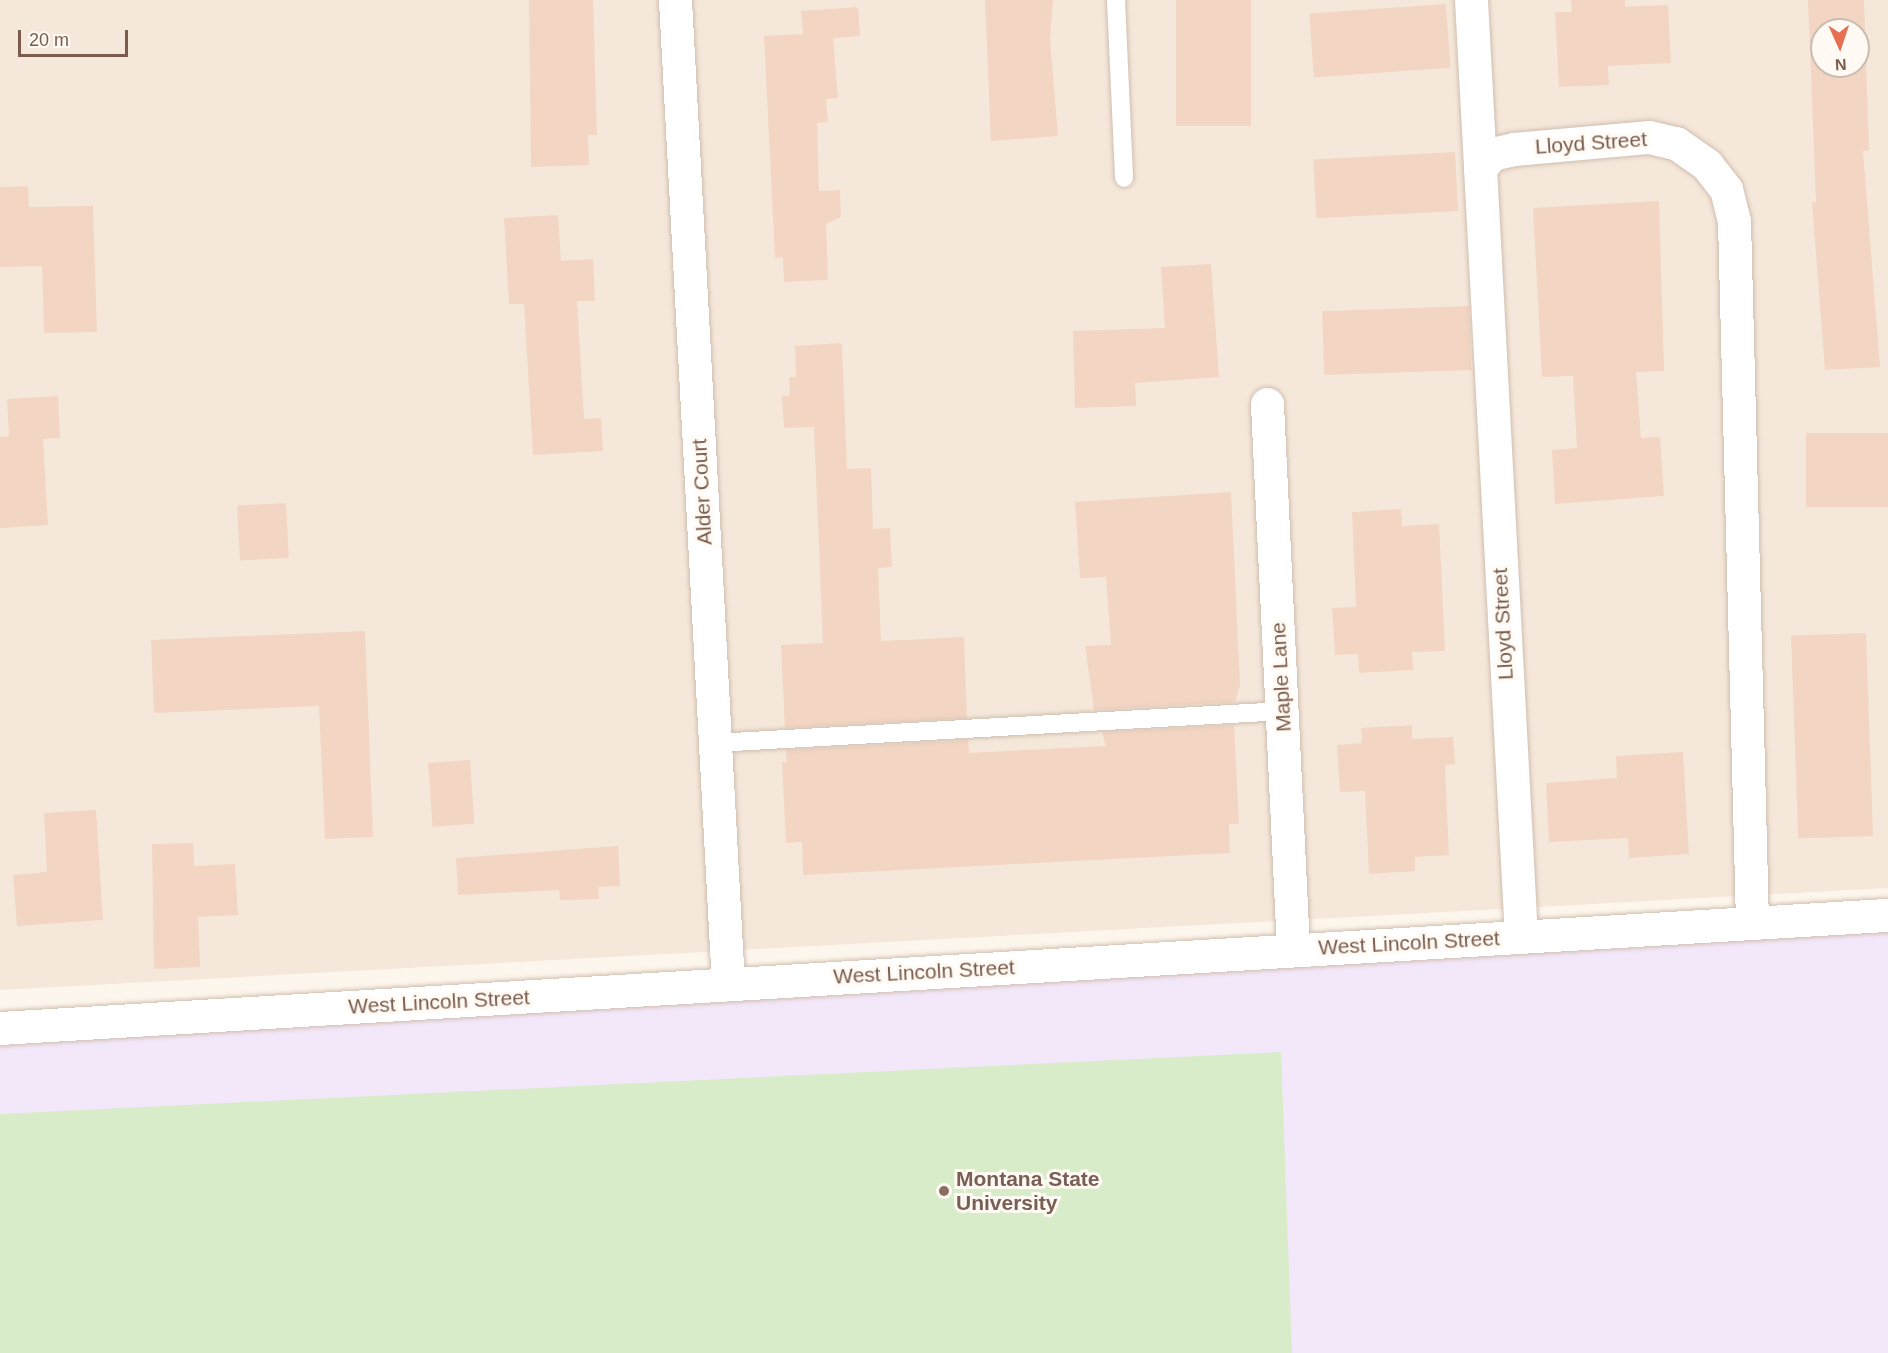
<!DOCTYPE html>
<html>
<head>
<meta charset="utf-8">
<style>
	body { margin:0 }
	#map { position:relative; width:1888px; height:1353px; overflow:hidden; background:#fdf6ec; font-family:Arial,sans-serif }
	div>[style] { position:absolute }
	.residential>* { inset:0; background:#f5e8da }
	.education>* { inset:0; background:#f3e8fa }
	.green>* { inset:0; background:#d8ecc9 }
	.building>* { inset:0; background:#f3d5c3; transform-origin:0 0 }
	.roads { filter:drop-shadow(0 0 2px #d1beb0) drop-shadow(0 0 2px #d1beb0) }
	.service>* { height:18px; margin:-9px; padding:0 9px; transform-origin:9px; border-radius:9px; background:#fff }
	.minor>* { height:33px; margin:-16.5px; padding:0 16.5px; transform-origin:16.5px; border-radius:16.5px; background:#fff }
	.dots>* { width:16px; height:16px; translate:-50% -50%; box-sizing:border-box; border:3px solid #fffaf3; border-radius:50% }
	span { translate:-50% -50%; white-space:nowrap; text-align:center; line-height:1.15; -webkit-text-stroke:6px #fffaf3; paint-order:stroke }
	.street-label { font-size:21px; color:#7a5c4d }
	.education-label { font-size:21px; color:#785e54; font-weight:700 }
	.left { translate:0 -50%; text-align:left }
	.north { position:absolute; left:1810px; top:18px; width:60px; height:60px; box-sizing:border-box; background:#fffaf3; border:2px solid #cabbb1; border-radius:50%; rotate:177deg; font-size:16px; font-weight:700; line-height:24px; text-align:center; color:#7a5c4d }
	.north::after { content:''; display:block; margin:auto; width:21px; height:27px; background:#e76f51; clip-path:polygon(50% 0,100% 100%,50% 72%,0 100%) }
	.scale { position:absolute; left:18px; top:30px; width:110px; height:27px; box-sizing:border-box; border:3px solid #7a5c4d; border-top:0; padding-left:8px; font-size:18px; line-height:21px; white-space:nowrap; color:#7a5c4d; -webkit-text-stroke:4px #fffaf3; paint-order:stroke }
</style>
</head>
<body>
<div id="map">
	<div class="residential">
		<div style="clip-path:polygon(evenodd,0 0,1888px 0,1888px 888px,0 990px,0 0,1822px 30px,1858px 30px,1858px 66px,1822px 66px,1822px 30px)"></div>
	</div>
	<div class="education">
		<div style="clip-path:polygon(1888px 917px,1888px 1353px,0 1353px,0 1028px)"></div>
	</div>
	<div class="green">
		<div style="clip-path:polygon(1281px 1052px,1292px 1353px,0 1353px,0 1114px)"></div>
	</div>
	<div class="building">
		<div style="clip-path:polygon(529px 0,593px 0,597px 135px,588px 135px,589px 165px,531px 167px)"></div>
		<div style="clip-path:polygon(985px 0,1053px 0,1050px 39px,1058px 136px,991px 141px)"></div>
		<div style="left:1176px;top:0;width:75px;height:126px"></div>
		<div style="clip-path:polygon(1571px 0,1625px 0,1625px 7px,1668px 5px,1671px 63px,1608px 66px,1609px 85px,1559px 87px,1555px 12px,1572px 12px)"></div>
		<div style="clip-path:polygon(evenodd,1808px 0,1864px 0,1869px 150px,1863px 151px,1880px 367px,1825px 370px,1812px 202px,1816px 202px,1808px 0,1822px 30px,1858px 30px,1858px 66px,1822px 66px,1822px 30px)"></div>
		<div style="left:1446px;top:4px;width:64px;height:137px;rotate:86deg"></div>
		<div style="clip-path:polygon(858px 7px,860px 36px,833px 38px,838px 98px,826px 99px,828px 122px,817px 123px,819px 191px,840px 190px,841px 217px,826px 224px,828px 280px,784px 282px,783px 257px,775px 258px,764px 36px,803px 34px,801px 11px)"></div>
		<div style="left:1455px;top:152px;width:59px;height:142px;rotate:87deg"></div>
		<div style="clip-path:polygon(28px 186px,29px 207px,93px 206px,97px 332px,44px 333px,42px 266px,0 267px,0 187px)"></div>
		<div style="clip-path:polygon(1659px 201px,1664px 371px,1636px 372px,1641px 438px,1660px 437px,1664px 496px,1555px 504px,1552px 450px,1577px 448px,1573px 376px,1542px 377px,1533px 208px)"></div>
		<div style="clip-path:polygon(558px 215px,561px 261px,593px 259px,595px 301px,577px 301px,584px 419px,601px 418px,603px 451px,533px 455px,524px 304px,509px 304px,504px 218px)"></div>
		<div style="clip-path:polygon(1211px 264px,1219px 377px,1135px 383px,1136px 406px,1075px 408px,1073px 331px,1165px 328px,1161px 267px)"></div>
		<div style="left:1469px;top:306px;width:64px;height:147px;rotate:88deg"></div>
		<div style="clip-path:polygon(842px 343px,847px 469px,871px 468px,873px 529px,890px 528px,892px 567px,878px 568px,881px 641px,964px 637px,967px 718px,785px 728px,781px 645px,823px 643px,814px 427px,784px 428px,782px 396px,790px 396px,789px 377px,796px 377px,795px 346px)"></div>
		<div style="clip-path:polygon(58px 396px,60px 438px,43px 439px,48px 525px,0 528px,0 437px,9px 436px,7px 399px)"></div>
		<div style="left:1888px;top:433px;width:74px;height:82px;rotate:90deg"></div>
		<div style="clip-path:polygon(1231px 492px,1240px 685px,1235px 702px,1094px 710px,1085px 646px,1111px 645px,1106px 577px,1080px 578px,1075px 502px)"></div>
		<div style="left:286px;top:503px;width:55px;height:49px;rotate:87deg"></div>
		<div style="clip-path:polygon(1401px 509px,1402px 526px,1439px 524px,1445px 651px,1412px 652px,1413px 670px,1359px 673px,1358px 654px,1335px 655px,1332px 608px,1356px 607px,1352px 512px)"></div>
		<div style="clip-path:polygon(365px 631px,373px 837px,325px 839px,319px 706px,154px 713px,151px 640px)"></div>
		<div style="left:1866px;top:633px;width:203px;height:75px;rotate:88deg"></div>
		<div style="clip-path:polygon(1234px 725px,1239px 824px,1229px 824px,1230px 853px,803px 875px,802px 842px,786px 843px,782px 762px,787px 762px,786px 750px,968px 740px,969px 753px,1106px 746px,1102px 732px)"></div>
		<div style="clip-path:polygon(1412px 725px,1412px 739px,1453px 737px,1455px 764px,1445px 765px,1449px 855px,1415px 857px,1415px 871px,1369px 874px,1365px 791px,1340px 792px,1337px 745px,1362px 743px,1361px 728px)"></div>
		<div style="clip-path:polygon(1683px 752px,1689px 854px,1629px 858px,1628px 838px,1549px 842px,1546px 783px,1617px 778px,1616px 756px)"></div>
		<div style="left:470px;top:760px;width:64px;height:42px;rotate:86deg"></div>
		<div style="clip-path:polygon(96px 810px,103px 920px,17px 926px,13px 875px,47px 872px,44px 813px)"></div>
		<div style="clip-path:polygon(193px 843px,194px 866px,235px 864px,238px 915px,198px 917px,200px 967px,154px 969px,152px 844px)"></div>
		<div style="clip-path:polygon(618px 846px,620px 886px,598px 887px,599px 899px,560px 900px,559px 890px,458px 895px,456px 858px)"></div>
	</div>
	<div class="roads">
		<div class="service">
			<div style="left:1116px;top:0;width:178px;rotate:87.4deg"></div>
			<div style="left:715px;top:743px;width:569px;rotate:-3.22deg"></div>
		</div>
		<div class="minor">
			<div style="left:675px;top:0;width:985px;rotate:86.92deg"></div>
			<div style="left:1471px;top:0;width:168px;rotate:86.9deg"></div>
			<div style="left:1267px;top:404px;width:547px;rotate:87.27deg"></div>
			<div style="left:1521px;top:937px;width:770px;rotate:-93.05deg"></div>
			<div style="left:1480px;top:168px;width:18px;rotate:-49deg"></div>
			<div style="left:1492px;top:154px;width:23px;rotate:-13deg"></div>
			<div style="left:1514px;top:149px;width:136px;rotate:-5.1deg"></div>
			<div style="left:1649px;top:137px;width:28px;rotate:13deg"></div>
			<div style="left:1676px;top:143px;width:38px;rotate:35deg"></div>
			<div style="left:1707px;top:165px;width:31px;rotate:52deg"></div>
			<div style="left:1726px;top:189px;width:33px;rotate:76deg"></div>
			<div style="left:1734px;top:221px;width:702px;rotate:88.53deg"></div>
			<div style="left:0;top:1028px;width:1891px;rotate:-3.43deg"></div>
		</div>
	</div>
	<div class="dots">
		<div style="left:944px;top:1191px;background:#8d6e63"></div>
	</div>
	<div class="street-label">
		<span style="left:1591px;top:143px;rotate:-4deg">Lloyd Street</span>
		<span style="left:702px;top:492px;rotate:-93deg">Alder Court</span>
		<span style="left:1503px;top:624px;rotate:-93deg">Lloyd Street</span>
		<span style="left:1281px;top:677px;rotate:-93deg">Maple Lane</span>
		<span style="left:1409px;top:943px;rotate:-3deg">West Lincoln Street</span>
		<span style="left:924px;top:972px;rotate:-3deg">West Lincoln Street</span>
		<span style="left:439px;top:1002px;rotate:-3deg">West Lincoln Street</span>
	</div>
	<div class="education-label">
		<span class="left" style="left:956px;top:1191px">Montana State<br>University</span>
	</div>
	<div class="north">N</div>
	<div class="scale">20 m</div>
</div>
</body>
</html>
